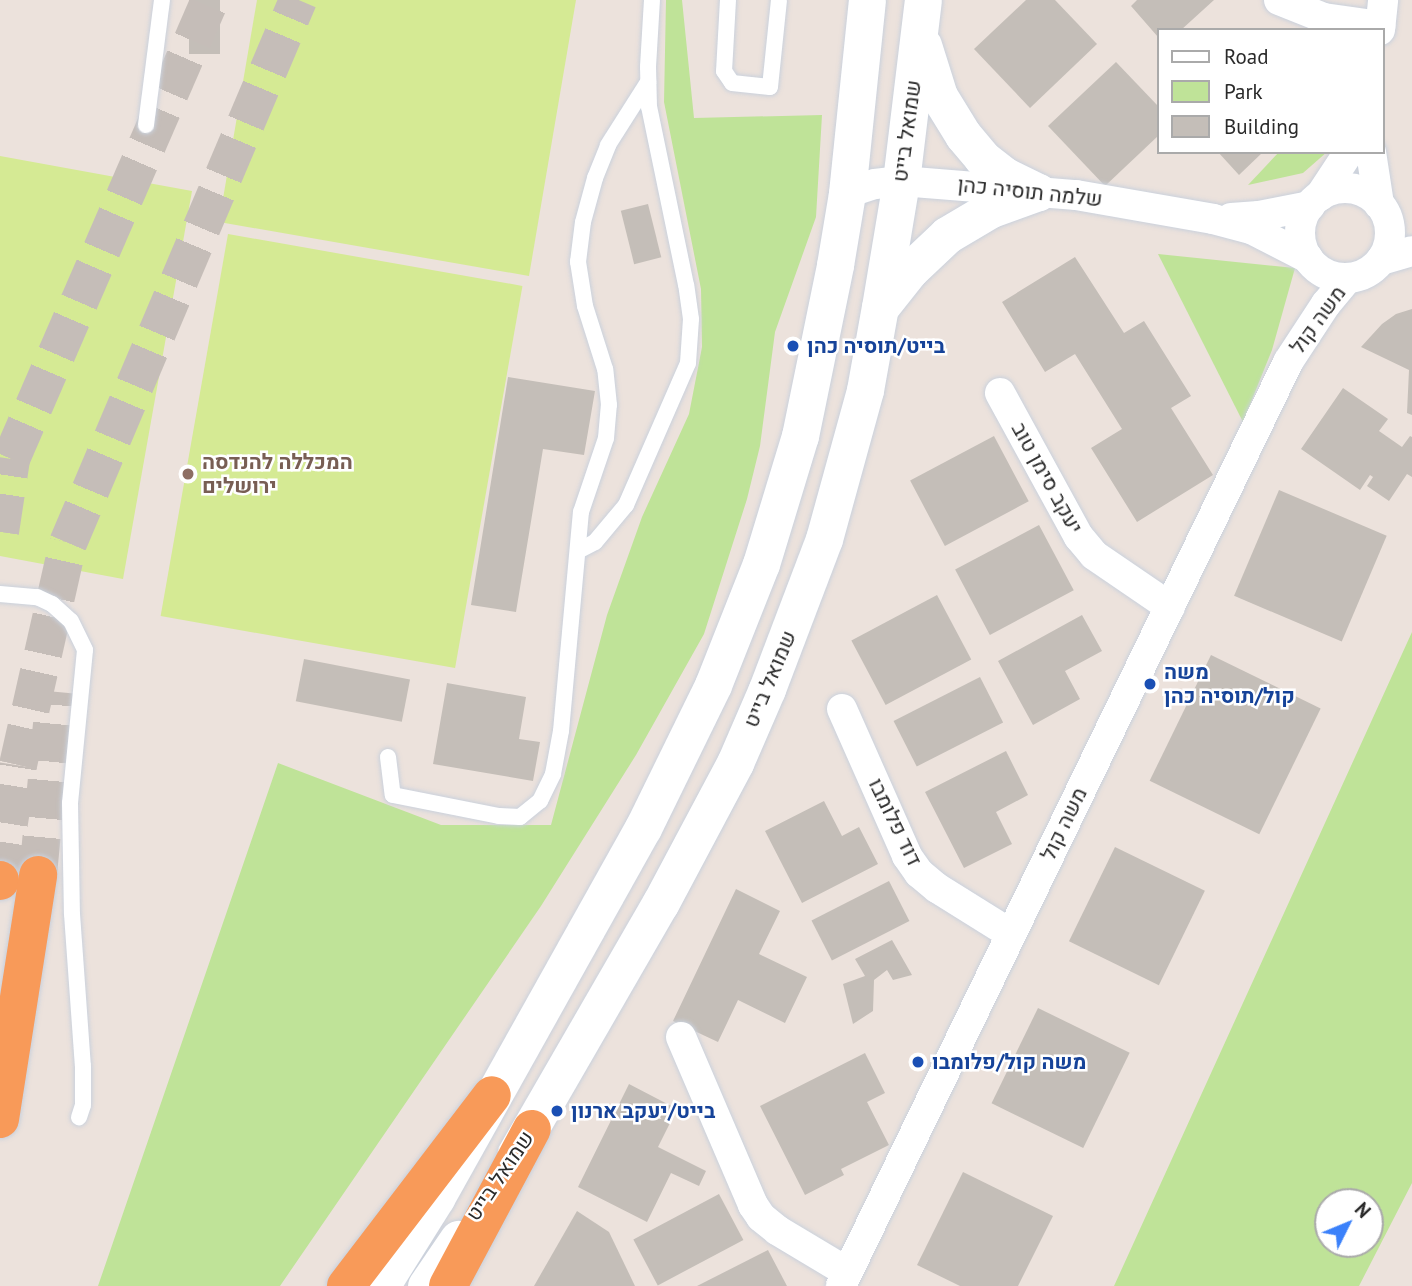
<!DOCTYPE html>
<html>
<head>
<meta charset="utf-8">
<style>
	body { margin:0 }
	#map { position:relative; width:1412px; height:1286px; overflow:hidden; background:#ece2dc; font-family:"PT Sans",Heebo,sans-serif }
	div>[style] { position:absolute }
	.green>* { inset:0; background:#bfe398 }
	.pitch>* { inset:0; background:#d5ea94; transform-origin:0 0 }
	.building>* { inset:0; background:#c4beb8; transform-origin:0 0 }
	.trunk-tunnel>* { height:38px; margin-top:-19px; transform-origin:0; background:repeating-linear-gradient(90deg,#c5bdb8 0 38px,transparent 0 57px) }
	.roads { filter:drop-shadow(0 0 2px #cad1dc) drop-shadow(0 0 2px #cad1dc) }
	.service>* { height:16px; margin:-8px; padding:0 8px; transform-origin:8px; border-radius:8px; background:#fff }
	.minor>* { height:30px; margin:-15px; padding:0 15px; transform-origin:15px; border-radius:15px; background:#fff }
	.minor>.ring { margin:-15px; padding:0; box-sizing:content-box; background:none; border:30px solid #fff; border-radius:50% }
	.tertiary>* { height:37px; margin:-18.5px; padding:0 18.5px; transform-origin:18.5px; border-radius:18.5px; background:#fff }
	.trunk>* { height:38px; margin:-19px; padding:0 19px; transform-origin:19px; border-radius:19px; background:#f89a59 }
	.dots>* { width:19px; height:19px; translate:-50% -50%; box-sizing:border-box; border:4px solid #fff; border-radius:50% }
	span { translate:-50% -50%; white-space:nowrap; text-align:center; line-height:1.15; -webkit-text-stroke:5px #fff; paint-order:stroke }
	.street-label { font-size:21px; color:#2a2a2a }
	.transit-label { font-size:21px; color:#164399; font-weight:700 }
	.left { translate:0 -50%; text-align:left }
	.education-label { font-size:21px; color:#785e54; font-weight:700 }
	.legend { position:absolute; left:1157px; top:28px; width:228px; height:126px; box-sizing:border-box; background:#fff; border:2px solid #aaa; margin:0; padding:9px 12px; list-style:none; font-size:21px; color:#2a2a2a }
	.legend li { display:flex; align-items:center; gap:14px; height:35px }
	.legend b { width:35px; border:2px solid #aaa }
	.north { position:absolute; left:1314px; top:1188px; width:70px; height:70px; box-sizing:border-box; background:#fff; border:2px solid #aaa; border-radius:50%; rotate:47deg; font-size:19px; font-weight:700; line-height:28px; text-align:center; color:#2a2a2a }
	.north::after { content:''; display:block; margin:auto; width:24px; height:32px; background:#3b81fa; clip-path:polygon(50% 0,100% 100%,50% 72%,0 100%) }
</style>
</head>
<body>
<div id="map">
	<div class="green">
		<div style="clip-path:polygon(666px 0,682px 0,694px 118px,822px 115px,816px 217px,775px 332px,760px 446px,747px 499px,704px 634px,636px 755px,541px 906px,280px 1286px,98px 1286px,278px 763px,441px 825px,551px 825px,607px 615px,642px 517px,689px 414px,702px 347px,701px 289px,664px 102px)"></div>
		<div style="clip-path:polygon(1279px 152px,1327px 152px,1303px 173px,1248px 185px)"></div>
		<div style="clip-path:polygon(1158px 254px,1295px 268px,1272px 350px,1243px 422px)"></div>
		<div style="clip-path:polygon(evenodd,1412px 632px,1412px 1183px,1359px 1286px,1114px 1286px,1412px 632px,1328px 1202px,1370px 1202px,1370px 1244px,1328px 1244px,1328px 1202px)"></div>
	</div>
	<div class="pitch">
		<div style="clip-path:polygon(257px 0,576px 0,529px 276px,219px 222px)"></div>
		<div style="clip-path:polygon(0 156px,192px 191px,123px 579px,0 556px)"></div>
		<div style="left:228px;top:234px;width:299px;height:388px;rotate:10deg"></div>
	</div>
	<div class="building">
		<div style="left:189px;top:0;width:31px;height:54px"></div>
		<div style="clip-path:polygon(1026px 0,1055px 0,1097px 44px,1030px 108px,974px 49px)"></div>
		<div style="clip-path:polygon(1137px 0,1214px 0,1181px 30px,1158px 30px,1158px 37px,1131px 6px)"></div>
		<div style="clip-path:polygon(1116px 62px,1158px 106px,1158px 136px,1105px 186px,1048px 126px)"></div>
		<div style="clip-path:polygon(1218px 152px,1263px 152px,1239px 175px)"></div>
		<div style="left:648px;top:204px;width:55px;height:28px;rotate:76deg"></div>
		<div style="clip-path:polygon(1075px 257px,1124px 333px,1144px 321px,1191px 396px,1171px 408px,1213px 475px,1137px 522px,1091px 448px,1122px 429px,1075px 354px,1045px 372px,1002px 302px)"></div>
		<div style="clip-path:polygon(1412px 309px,1412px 415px,1407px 413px,1409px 370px,1361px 347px,1382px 324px,1396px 314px)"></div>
		<div style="clip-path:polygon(508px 377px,595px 391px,584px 455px,543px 449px,516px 612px,471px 605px)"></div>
		<div style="clip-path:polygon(1343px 388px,1388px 419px,1379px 431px,1402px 447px,1410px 436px,1412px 437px,1412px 477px,1407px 474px,1389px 501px,1367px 486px,1373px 477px,1370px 475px,1360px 490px,1301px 449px)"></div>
		<div style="left:994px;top:436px;width:74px;height:95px;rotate:62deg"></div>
		<div style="left:1279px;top:490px;width:117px;height:115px;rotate:23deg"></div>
		<div style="left:1039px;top:525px;width:74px;height:95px;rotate:62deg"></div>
		<div style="left:937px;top:595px;width:73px;height:97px;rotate:62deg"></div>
		<div style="clip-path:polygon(1082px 615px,1102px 651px,1065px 671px,1080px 699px,1033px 725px,998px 661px)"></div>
		<div style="left:1211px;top:655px;width:122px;height:140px;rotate:26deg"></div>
		<div style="left:304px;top:659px;width:108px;height:43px;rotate:11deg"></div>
		<div style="left:980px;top:677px;width:51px;height:97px;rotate:63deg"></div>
		<div style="clip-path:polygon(447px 683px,526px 697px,519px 739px,540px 742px,533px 781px,433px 764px)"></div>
		<div style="clip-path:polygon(1006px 751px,1028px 795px,996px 812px,1012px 844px,964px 868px,925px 792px)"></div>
		<div style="clip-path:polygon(824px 801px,842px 836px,859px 827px,878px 864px,802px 903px,765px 831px)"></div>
		<div style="left:1115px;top:847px;width:100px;height:105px;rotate:26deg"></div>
		<div style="left:889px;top:881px;width:45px;height:87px;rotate:63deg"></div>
		<div style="clip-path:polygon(736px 889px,780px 911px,759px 954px,807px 977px,785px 1023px,738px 1000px,718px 1042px,673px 1021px)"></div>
		<div style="clip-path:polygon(892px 940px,912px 975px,893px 980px,887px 970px,874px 980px,873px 1011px,853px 1024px,843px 984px,865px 976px,855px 959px)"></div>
		<div style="left:1038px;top:1008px;width:102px;height:106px;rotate:26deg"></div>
		<div style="clip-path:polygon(865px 1053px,885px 1093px,867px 1102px,889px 1145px,841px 1169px,844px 1175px,805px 1195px,760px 1106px)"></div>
		<div style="clip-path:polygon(629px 1084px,677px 1109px,658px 1147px,706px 1171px,699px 1186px,671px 1173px,647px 1222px,578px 1187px)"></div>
		<div style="clip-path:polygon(963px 1172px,1053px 1216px,1018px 1286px,960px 1286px,917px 1265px)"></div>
		<div style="left:719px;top:1194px;width:52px;height:97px;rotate:62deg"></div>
		<div style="clip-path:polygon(577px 1211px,609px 1232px,635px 1286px,534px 1286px)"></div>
		<div style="clip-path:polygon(768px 1250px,787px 1286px,697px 1286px)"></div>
	</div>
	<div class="trunk-tunnel">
		<div style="left:0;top:532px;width:74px;rotate:-81.4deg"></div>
		<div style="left:11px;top:459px;width:500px;rotate:-66.56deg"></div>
		<div style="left:38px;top:875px;width:184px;rotate:-84.7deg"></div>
		<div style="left:0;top:880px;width:116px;rotate:-81.1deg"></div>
		<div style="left:18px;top:765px;width:228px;rotate:-77.3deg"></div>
		<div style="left:68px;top:543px;width:590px;rotate:-67.04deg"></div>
	</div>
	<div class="roads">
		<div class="service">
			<div style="left:728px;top:0;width:71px;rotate:93.2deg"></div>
			<div style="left:724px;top:71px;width:14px;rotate:56deg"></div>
			<div style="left:732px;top:83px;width:38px;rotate:6deg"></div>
			<div style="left:770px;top:87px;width:87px;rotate:-84.1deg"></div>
			<div style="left:146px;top:125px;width:126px;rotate:-82.7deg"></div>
			<div style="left:578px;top:551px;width:19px;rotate:-28deg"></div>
			<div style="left:595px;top:542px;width:48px;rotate:-50deg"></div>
			<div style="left:626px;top:505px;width:155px;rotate:-66.4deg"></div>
			<div style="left:688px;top:363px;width:44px;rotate:-86.1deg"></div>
			<div style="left:691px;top:319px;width:34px;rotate:-98deg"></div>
			<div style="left:686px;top:285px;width:182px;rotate:-101.7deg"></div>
			<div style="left:649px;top:107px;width:40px;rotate:-91.4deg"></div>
			<div style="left:648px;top:67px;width:67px;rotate:-86.6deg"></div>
			<div style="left:0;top:594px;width:37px;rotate:5deg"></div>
			<div style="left:37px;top:597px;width:17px;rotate:25deg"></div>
			<div style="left:52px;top:604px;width:25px;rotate:42deg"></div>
			<div style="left:71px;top:621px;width:32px;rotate:64deg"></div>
			<div style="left:85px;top:650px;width:154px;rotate:95.6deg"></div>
			<div style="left:70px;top:803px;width:111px;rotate:89deg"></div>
			<div style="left:72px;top:914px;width:152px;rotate:85.9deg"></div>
			<div style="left:83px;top:1066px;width:39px;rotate:90deg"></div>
			<div style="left:83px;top:1105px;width:13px;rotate:108deg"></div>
			<div style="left:388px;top:757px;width:38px;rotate:83deg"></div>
			<div style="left:393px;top:795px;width:108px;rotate:11.2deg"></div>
			<div style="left:499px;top:816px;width:21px;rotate:3deg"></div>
			<div style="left:520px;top:817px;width:26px;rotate:-39deg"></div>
			<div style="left:540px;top:801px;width:30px;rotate:-64deg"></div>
			<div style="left:553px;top:774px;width:44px;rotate:-79.5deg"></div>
			<div style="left:561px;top:731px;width:220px;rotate:-84.8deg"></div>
			<div style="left:581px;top:512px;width:78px;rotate:-71.3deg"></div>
			<div style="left:606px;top:438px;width:33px;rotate:-85deg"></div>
			<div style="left:609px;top:405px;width:36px;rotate:-96deg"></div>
			<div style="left:605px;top:369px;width:66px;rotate:-107.6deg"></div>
			<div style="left:585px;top:306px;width:45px;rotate:-99deg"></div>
			<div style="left:578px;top:262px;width:40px;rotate:-82.9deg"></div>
			<div style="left:583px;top:222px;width:46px;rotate:-74.7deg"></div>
			<div style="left:595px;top:178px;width:35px;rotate:-68deg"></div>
			<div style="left:608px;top:145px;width:75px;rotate:-57.6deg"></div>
		</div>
		<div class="minor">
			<div style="left:1279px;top:0;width:48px;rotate:21.8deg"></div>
			<div style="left:1324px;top:18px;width:57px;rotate:8.1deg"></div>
			<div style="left:1380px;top:30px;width:30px;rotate:-84deg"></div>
			<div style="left:1371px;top:152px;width:53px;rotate:81.3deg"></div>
			<div class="ring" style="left:1300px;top:188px;width:60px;height:60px"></div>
			<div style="left:847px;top:193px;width:29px;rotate:-18deg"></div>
			<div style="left:875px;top:184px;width:26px;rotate:-7deg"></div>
			<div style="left:901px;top:181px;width:176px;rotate:4.6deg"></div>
			<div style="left:1076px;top:195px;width:139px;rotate:9.9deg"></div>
			<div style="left:1213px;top:219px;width:39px;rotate:15deg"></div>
			<div style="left:1251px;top:229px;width:64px;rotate:27deg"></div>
			<div style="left:1320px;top:196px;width:53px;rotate:-56.6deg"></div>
			<div style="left:1231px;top:218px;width:28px;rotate:-4deg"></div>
			<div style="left:1259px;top:216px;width:52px;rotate:-11.1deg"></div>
			<div style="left:1381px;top:260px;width:32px;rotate:-16deg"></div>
			<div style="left:1000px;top:393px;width:164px;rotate:61.3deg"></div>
			<div style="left:1079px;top:537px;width:23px;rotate:50deg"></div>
			<div style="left:1094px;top:555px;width:92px;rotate:34.4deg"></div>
			<div style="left:842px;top:709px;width:161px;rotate:66.1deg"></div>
			<div style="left:907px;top:856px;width:21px;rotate:55deg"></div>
			<div style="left:919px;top:873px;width:23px;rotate:40deg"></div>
			<div style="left:937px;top:888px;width:87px;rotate:31.9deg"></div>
			<div style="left:681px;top:1037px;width:183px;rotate:66.8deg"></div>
			<div style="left:753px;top:1205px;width:14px;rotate:56deg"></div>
			<div style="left:761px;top:1217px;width:21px;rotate:39deg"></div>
			<div style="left:777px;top:1230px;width:82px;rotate:31deg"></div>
			<div style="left:841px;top:1286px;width:1026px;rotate:-64.18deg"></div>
			<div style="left:1288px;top:362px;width:69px;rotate:-56.8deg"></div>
			<div style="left:1326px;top:304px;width:34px;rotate:-50deg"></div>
		</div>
		<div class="tertiary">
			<div style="left:923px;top:45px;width:53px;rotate:72.6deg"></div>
			<div style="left:939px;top:96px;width:46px;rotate:58.4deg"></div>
			<div style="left:963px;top:135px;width:30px;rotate:50deg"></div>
			<div style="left:982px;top:158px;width:29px;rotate:38deg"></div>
			<div style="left:1005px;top:176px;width:37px;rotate:26deg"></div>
			<div style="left:883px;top:304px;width:43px;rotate:-51.5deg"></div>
			<div style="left:910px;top:270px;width:51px;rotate:-43.4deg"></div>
			<div style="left:947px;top:235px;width:51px;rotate:-30.6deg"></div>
			<div style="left:991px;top:209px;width:50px;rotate:-19.9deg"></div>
			<div style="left:516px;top:1153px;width:288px;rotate:-60deg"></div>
			<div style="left:660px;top:904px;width:160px;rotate:-62deg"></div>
			<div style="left:735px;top:763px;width:81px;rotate:-66.6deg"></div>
			<div style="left:767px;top:689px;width:160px;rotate:-69.2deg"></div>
			<div style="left:824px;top:539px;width:155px;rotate:-74.6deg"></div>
			<div style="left:865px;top:390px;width:84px;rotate:-79.8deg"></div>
			<div style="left:880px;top:307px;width:128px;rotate:-80.5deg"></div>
			<div style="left:901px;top:181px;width:182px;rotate:-83.1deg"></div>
			<div style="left:381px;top:1286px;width:104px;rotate:-58deg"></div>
			<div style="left:436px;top:1198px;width:424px;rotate:-60.8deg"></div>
			<div style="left:643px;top:828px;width:159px;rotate:-63.9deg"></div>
			<div style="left:713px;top:685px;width:130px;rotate:-68.4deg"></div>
			<div style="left:761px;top:564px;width:134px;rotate:-73.1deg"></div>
			<div style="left:800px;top:436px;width:175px;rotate:-78.4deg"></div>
			<div style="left:835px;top:265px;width:73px;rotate:-80.5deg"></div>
			<div style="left:847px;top:193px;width:194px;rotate:-84.1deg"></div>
			<div style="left:426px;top:1286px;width:57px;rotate:-55.8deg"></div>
		</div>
		<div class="trunk">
			<div style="left:0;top:881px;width:1px;rotate:-90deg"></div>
			<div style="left:0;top:1119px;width:247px;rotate:-81.1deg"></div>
			<div style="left:346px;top:1286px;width:240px;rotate:-52.6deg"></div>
			<div style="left:448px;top:1286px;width:178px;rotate:-61.9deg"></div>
		</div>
	</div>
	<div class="dots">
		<div style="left:793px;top:346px;background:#1a4fb4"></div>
		<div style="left:188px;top:474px;background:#8d6e63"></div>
		<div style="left:1150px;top:684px;background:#1a4fb4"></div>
		<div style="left:918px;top:1062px;background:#1a4fb4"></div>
		<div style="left:557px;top:1111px;background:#1a4fb4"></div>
	</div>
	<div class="street-label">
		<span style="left:907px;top:131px;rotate:-82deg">שמואל בייט</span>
		<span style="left:1030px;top:192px;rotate:6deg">שלמה תוסיה כהן</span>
		<span style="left:1318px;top:320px;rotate:-54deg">משה קול</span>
		<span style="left:1047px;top:478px;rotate:61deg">יעקב סימן טוב</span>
		<span style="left:770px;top:679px;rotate:-67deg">שמואל בייט</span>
		<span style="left:895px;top:822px;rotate:64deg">דוד פלומבו</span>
		<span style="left:1064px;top:824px;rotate:-64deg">משה קול</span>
		<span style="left:500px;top:1176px;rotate:-56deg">שמואל בייט</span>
	</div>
	<div class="transit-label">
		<span class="left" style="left:807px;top:346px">בייט/תוסיה כהן</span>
		<span class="left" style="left:1164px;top:684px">משה<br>קול/תוסיה כהן</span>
		<span class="left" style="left:932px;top:1062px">משה קול/פלומבו</span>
		<span class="left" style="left:571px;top:1111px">בייט/יעקב ארנון</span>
	</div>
	<div class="education-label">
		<span class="left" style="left:202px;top:474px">המכללה להנדסה<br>ירושלים</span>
	</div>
	<ul class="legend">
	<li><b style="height:9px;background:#fff"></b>Road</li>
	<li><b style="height:19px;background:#bfe398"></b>Park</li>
	<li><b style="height:19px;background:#c4beb8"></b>Building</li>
	</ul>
	<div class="north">N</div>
</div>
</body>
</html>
